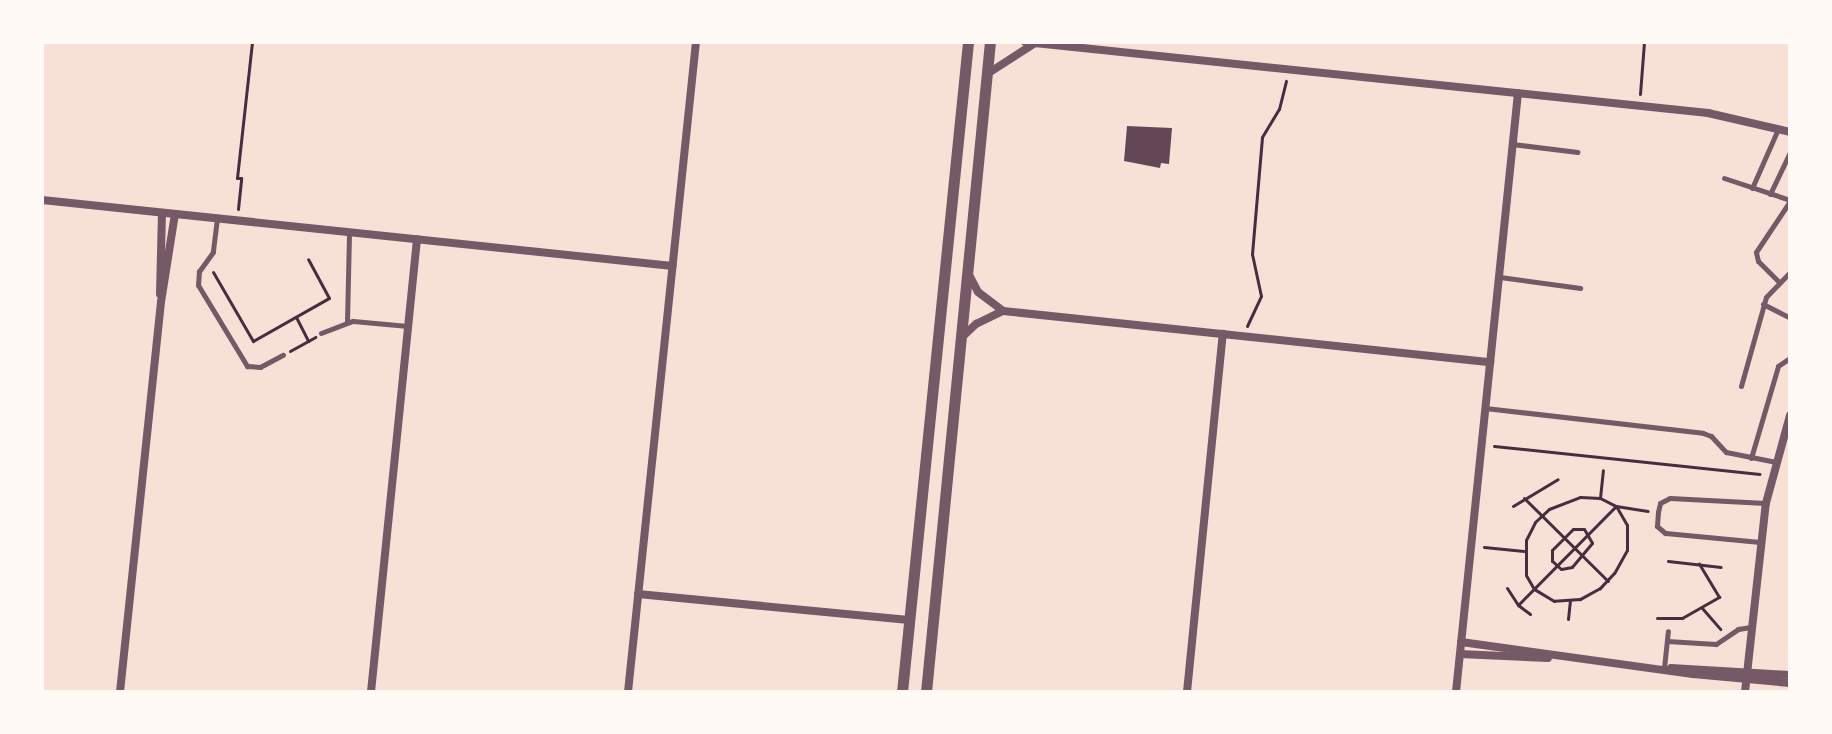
<!DOCTYPE html>
<html>
<head>
<meta charset="utf-8">
<style>
	body { margin:0 }
	#map { position:relative; width:1832px; height:734px; overflow:hidden; background:#f7e1d7; font-family:"DM Sans",sans-serif }
	div>[style] { position:absolute }
	.building>* { inset:0; background:#644757 }
	.path>* { height:3px; margin:-1.5px; padding:0 1.5px; transform-origin:1.5px; border-radius:1.5px; background:#4a2c40 }
	.service>* { height:5px; margin:-2.5px; padding:0 2.5px; transform-origin:2.5px; border-radius:2.5px; background:#755966 }
	.minor>* { height:8px; margin:-4px; padding:0 4px; transform-origin:4px; border-radius:4px; background:#755966 }
	.tertiary>* { height:11px; margin:-5.5px; padding:0 5.5px; transform-origin:5.5px; border-radius:5.5px; background:#755966 }
	span { translate:-50% -50%; white-space:nowrap; text-align:center; line-height:1.15; -webkit-text-stroke:8px #fffaf5; paint-order:stroke }
	.frame { position:absolute; inset:0; border:44px solid #fffaf5; pointer-events:none }
</style>
</head>
<body>
<div id="map">
	<div class="building">
		<div style="clip-path:polygon(1127px 126px,1172px 128px,1169px 164px,1161px 163px,1160px 168px,1124px 161px)"></div>
	</div>
	<div class="path">
		<div style="left:1640px;top:94px;width:52px;rotate:-85.6deg"></div>
		<div style="left:238px;top:209px;width:31px;rotate:-84deg"></div>
		<div style="left:241px;top:178px;width:4px;rotate:180deg"></div>
		<div style="left:237px;top:178px;width:137px;rotate:-83.7deg"></div>
		<div style="left:213px;top:272px;width:80px;rotate:59.9deg"></div>
		<div style="left:253px;top:341px;width:87px;rotate:-29.5deg"></div>
		<div style="left:329px;top:298px;width:44px;rotate:-118.3deg"></div>
		<div style="left:296px;top:317px;width:27px;rotate:63deg"></div>
		<div style="left:1247px;top:326px;width:33px;rotate:-65deg"></div>
		<div style="left:1261px;top:296px;width:43px;rotate:-102.1deg"></div>
		<div style="left:1252px;top:254px;width:117px;rotate:-85.1deg"></div>
		<div style="left:1262px;top:137px;width:33px;rotate:-59deg"></div>
		<div style="left:1279px;top:109px;width:29px;rotate:-76deg"></div>
		<div style="left:290px;top:351px;width:29px;rotate:-29deg"></div>
		<div style="left:1494px;top:446px;width:267px;rotate:6deg"></div>
		<div style="left:1580px;top:497px;width:20px;rotate:3deg"></div>
		<div style="left:1600px;top:498px;width:18px;rotate:27deg"></div>
		<div style="left:1616px;top:506px;width:22px;rotate:60deg"></div>
		<div style="left:1627px;top:525px;width:25px;rotate:90deg"></div>
		<div style="left:1627px;top:550px;width:26px;rotate:119deg"></div>
		<div style="left:1614px;top:573px;width:21px;rotate:133deg"></div>
		<div style="left:1600px;top:588px;width:23px;rotate:151deg"></div>
		<div style="left:1580px;top:599px;width:26px;rotate:176deg"></div>
		<div style="left:1554px;top:601px;width:23px;rotate:-149deg"></div>
		<div style="left:1534px;top:589px;width:16px;rotate:-120deg"></div>
		<div style="left:1526px;top:575px;width:35px;rotate:-90deg"></div>
		<div style="left:1526px;top:540px;width:20px;rotate:-63deg"></div>
		<div style="left:1535px;top:522px;width:19px;rotate:-43deg"></div>
		<div style="left:1549px;top:509px;width:33px;rotate:-21deg"></div>
		<div style="left:1524px;top:498px;width:118px;rotate:44.7deg"></div>
		<div style="left:1600px;top:498px;width:28px;rotate:-84deg"></div>
		<div style="left:1513px;top:506px;width:52px;rotate:-31deg"></div>
		<div style="left:1573px;top:529px;width:11px"></div>
		<div style="left:1584px;top:529px;width:16px;rotate:60deg"></div>
		<div style="left:1592px;top:543px;width:31px;rotate:130deg"></div>
		<div style="left:1572px;top:567px;width:11px;rotate:170deg"></div>
		<div style="left:1561px;top:569px;width:12px;rotate:-138deg"></div>
		<div style="left:1552px;top:561px;width:11px;rotate:-90deg"></div>
		<div style="left:1552px;top:550px;width:30px;rotate:-45deg"></div>
		<div style="left:1484px;top:547px;width:40px;rotate:5.7deg"></div>
		<div style="left:1668px;top:561px;width:53px;rotate:6.5deg"></div>
		<div style="left:1507px;top:588px;width:20px;rotate:57deg"></div>
		<div style="left:1518px;top:605px;width:15px;rotate:37deg"></div>
		<div style="left:1518px;top:605px;width:139px;rotate:-45.3deg"></div>
		<div style="left:1616px;top:506px;width:32px;rotate:9deg"></div>
		<div style="left:1702px;top:608px;width:28px;rotate:49deg"></div>
		<div style="left:1657px;top:618px;width:25px"></div>
		<div style="left:1682px;top:618px;width:43px;rotate:-29.6deg"></div>
		<div style="left:1719px;top:597px;width:39px;rotate:-121deg"></div>
		<div style="left:1568px;top:619px;width:18px;rotate:-84deg"></div>
	</div>
	<div class="service">
		<div style="left:1512px;top:144px;width:66px;rotate:6.9deg"></div>
		<div style="left:1724px;top:178px;width:70px;rotate:18.4deg"></div>
		<div style="left:1752px;top:188px;width:64px;rotate:-66.2deg"></div>
		<div style="left:1770px;top:194px;width:47px;rotate:-64.5deg"></div>
		<div style="left:217px;top:218px;width:34px;rotate:97deg"></div>
		<div style="left:213px;top:252px;width:24px;rotate:126deg"></div>
		<div style="left:199px;top:271px;width:14px;rotate:94deg"></div>
		<div style="left:198px;top:285px;width:95px;rotate:58.8deg"></div>
		<div style="left:247px;top:366px;width:13px;rotate:4deg"></div>
		<div style="left:260px;top:367px;width:26px;rotate:-28deg"></div>
		<div style="left:1500px;top:277px;width:81px;rotate:7.8deg"></div>
		<div style="left:1778px;top:281px;width:28px;rotate:-135deg"></div>
		<div style="left:1758px;top:261px;width:9px;rotate:-103deg"></div>
		<div style="left:1756px;top:252px;width:61px;rotate:-56.3deg"></div>
		<div style="left:1763px;top:304px;width:30px;rotate:27deg"></div>
		<div style="left:347px;top:322px;width:89px;rotate:-88.7deg"></div>
		<div style="left:321px;top:333px;width:34px;rotate:-21deg"></div>
		<div style="left:353px;top:321px;width:55px;rotate:5.2deg"></div>
		<div style="left:1741px;top:386px;width:92px;rotate:-74.3deg"></div>
		<div style="left:1766px;top:297px;width:35px;rotate:-46deg"></div>
		<div style="left:1485px;top:408px;width:219px;rotate:6.5deg"></div>
		<div style="left:1703px;top:433px;width:9px;rotate:21deg"></div>
		<div style="left:1711px;top:436px;width:22px;rotate:47deg"></div>
		<div style="left:1726px;top:452px;width:51px;rotate:11.3deg"></div>
		<div style="left:1751px;top:458px;width:96px;rotate:-73.6deg"></div>
		<div style="left:1778px;top:366px;width:14px;rotate:-34deg"></div>
		<div style="left:1760px;top:542px;width:95px;rotate:-174.6deg"></div>
		<div style="left:1665px;top:533px;width:11px;rotate:-139deg"></div>
		<div style="left:1657px;top:526px;width:14px;rotate:-86deg"></div>
		<div style="left:1658px;top:512px;width:9px;rotate:-77deg"></div>
		<div style="left:1660px;top:503px;width:11px;rotate:-27deg"></div>
		<div style="left:1670px;top:498px;width:95px;rotate:3deg"></div>
		<div style="left:1667px;top:641px;width:49px;rotate:3.5deg"></div>
		<div style="left:1716px;top:644px;width:27px;rotate:-34deg"></div>
		<div style="left:1738px;top:629px;width:13px;rotate:-9deg"></div>
		<div style="left:1664px;top:668px;width:37px;rotate:-84deg"></div>
	</div>
	<div class="minor">
		<div style="left:1025px;top:42px;width:687px;rotate:5.93deg"></div>
		<div style="left:1708px;top:113px;width:84px;rotate:13deg"></div>
		<div style="left:987px;top:74px;width:57px;rotate:-32.9deg"></div>
		<div style="left:42px;top:200px;width:634px;rotate:5.97deg"></div>
		<div style="left:968px;top:273px;width:21px;rotate:62deg"></div>
		<div style="left:978px;top:292px;width:31px;rotate:37deg"></div>
		<div style="left:1003px;top:311px;width:490px;rotate:6deg"></div>
		<div style="left:160px;top:294px;width:81px;rotate:-88.6deg"></div>
		<div style="left:961px;top:338px;width:21px;rotate:-43deg"></div>
		<div style="left:976px;top:324px;width:30px;rotate:-26deg"></div>
		<div style="left:638px;top:594px;width:272px;rotate:5.5deg"></div>
		<div style="left:1461px;top:642px;width:234px;rotate:7.9deg"></div>
		<div style="left:1693px;top:674px;width:97px;rotate:5.3deg"></div>
		<div style="left:1460px;top:654px;width:88px;rotate:2.6deg"></div>
		<div style="left:1671px;top:668px;width:119px;rotate:3.4deg"></div>
		<div style="left:120px;top:692px;width:392px;rotate:-84deg"></div>
		<div style="left:161px;top:302px;width:89px;rotate:-81deg"></div>
		<div style="left:371px;top:692px;width:455px;rotate:-84.2deg"></div>
		<div style="left:628px;top:692px;width:654px;rotate:-84.03deg"></div>
		<div style="left:1187px;top:692px;width:360px;rotate:-84.3deg"></div>
		<div style="left:1456px;top:692px;width:602px;rotate:-84.09deg"></div>
		<div style="left:1745px;top:692px;width:190px;rotate:-83.7deg"></div>
		<div style="left:1766px;top:503px;width:91px;rotate:-74.7deg"></div>
	</div>
	<div class="tertiary">
		<div style="left:902px;top:692px;width:653px;rotate:-84.2deg"></div>
		<div style="left:926px;top:692px;width:653px;rotate:-84.38deg"></div>
	</div>
	<div class="frame"></div>
</div>
</body>
</html>
